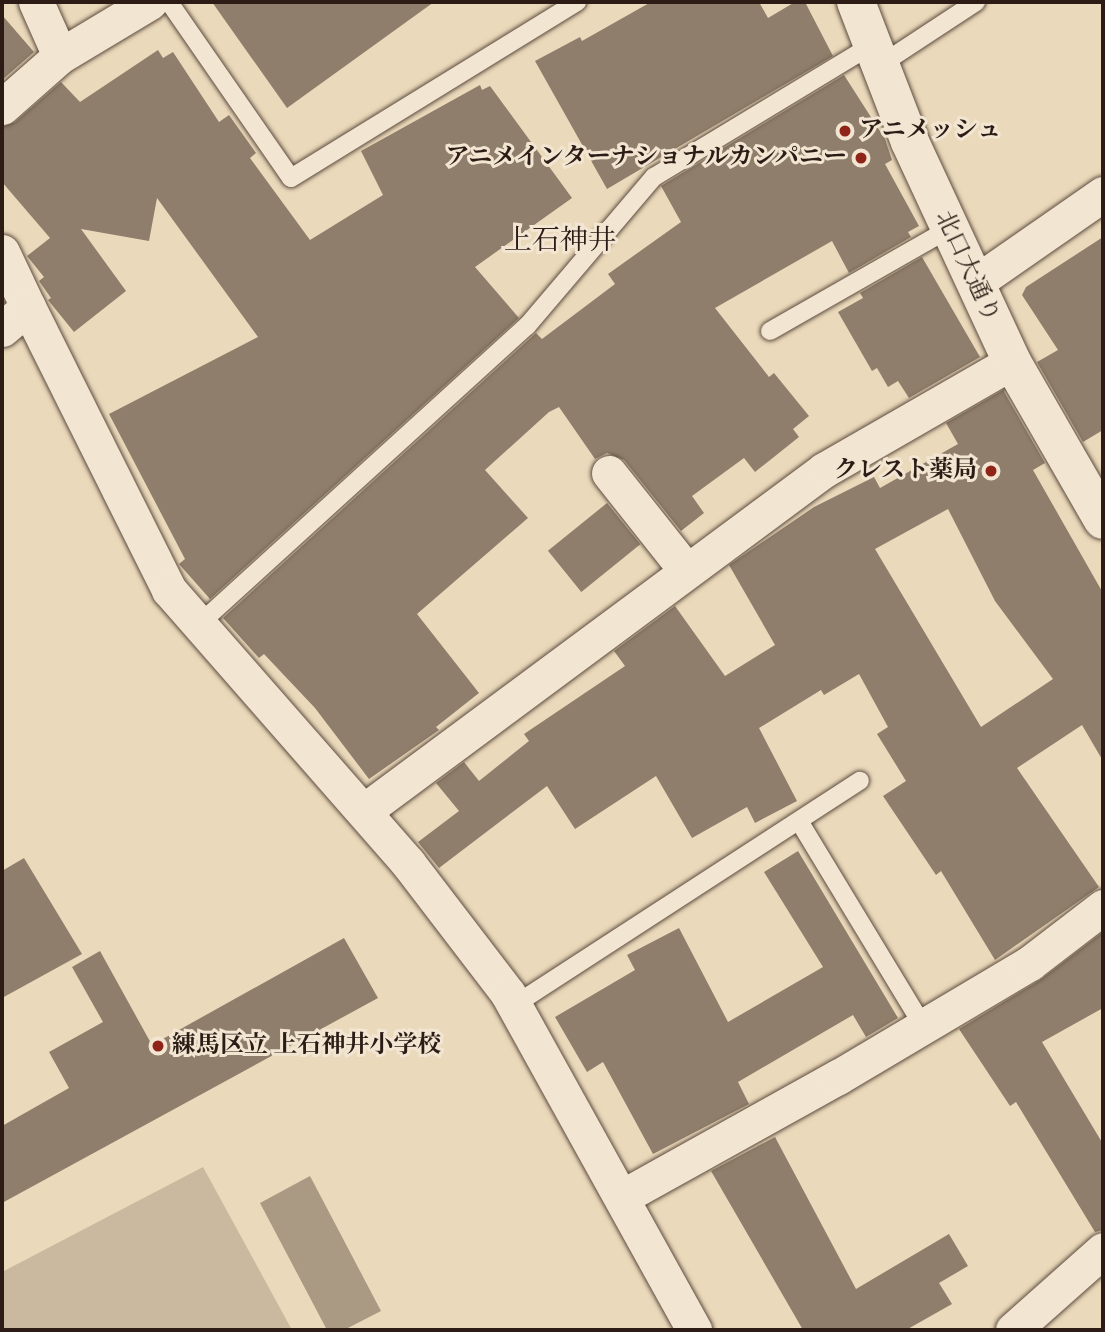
<!DOCTYPE html>
<html>
<head>
<meta charset="utf-8">
<style>
	body { margin:0 }
	#map { position:relative; width:1105px; height:1332px; overflow:hidden; background:#ebd9bb; font-family:"IM FELL English","Noto Serif JP",serif }
	div>[style] { position:absolute }
	.green>* { inset:0; background:#cbb99f }
	.water>* { inset:0; background:#aa9983 }
	.building>* { inset:0; background:#8f7e6b; transform-origin:0 0 }
	.roads { filter:drop-shadow(0 0 2px #5c4b3e) drop-shadow(0 0 2px #5c4b3e) }
	.service>* { height:18px; margin:-9px; padding:0 9px; transform-origin:9px; border-radius:9px; background:#f2e6d3 }
	.minor>* { height:35px; margin:-17.5px; padding:0 17.5px; transform-origin:17.5px; border-radius:17.5px; background:#f2e6d3 }
	.tertiary>* { height:38px; margin:-19px; padding:0 19px; transform-origin:19px; border-radius:19px; background:#f2e6d3 }
	.dots>* { width:19px; height:19px; translate:-50% -50%; box-sizing:border-box; border:4px solid #f2e6d3; border-radius:50% }
	span { translate:-50% -50%; white-space:nowrap; text-align:center; line-height:1.15; -webkit-text-stroke:6px #f2e6d3; paint-order:stroke }
	.poi-label { font-size:24px; color:#2c1c15; font-weight:700 }
	.left { translate:0 -50%; text-align:left }
	.right { translate:-100% -50%; text-align:right }
	.street-label { font-size:24px; color:#2c1c15 }
	.quarter-label { font-size:28px; color:#2c1c15 }
	.frame { position:absolute; inset:0; border:4px solid #2c1c15; pointer-events:none }
</style>
</head>
<body>
<div id="map">
	<div class="green">
		<div style="clip-path:polygon(203px 1167px,292px 1330px,2px 1330px,2px 1272px)"></div>
	</div>
	<div class="water">
		<div style="clip-path:polygon(310px 1176px,381px 1311px,344px 1330px,327px 1330px,260px 1203px)"></div>
	</div>
	<div class="building">
		<div style="clip-path:polygon(212px 2px,434px 2px,287px 108px)"></div>
		<div style="clip-path:polygon(651px 2px,759px 2px,768px 18px,795px 2px,805px 2px,833px 56px,607px 189px,535px 61px,580px 37px,582px 41px)"></div>
		<div style="clip-path:polygon(2px 15px,34px 52px,2px 80px)"></div>
		<div style="clip-path:polygon(158px 50px,163px 58px,173px 52px,219px 122px,229px 115px,256px 153px,250px 158px,310px 240px,383px 195px,361px 151px,480px 85px,482px 90px,490px 86px,572px 198px,475px 267px,519px 318px,210px 599px,179px 564px,185px 559px,109px 414px,258px 337px,157px 198px,149px 241px,81px 229px,126px 291px,74px 332px,48px 300px,51px 298px,39px 281px,44px 277px,27px 256px,50px 238px,2px 182px,2px 127px,15px 122px,61px 82px,80px 102px)"></div>
		<div style="clip-path:polygon(844px 75px,885px 139px,892px 160px,885px 164px,919px 226px,908px 232px,911px 237px,849px 273px,832px 241px,715px 308px,769px 377px,774px 373px,809px 416px,793px 429px,799px 437px,755px 472px,744px 458px,692px 496px,704px 513px,681px 531px,624px 460px,607px 453px,595px 459px,559px 407px,549px 412px,485px 470px,528px 518px,417px 614px,479px 693px,436px 727px,439px 730px,369px 779px,315px 708px,264px 654px,259px 658px,223px 618px,536px 333px,542px 339px,615px 284px,608px 274px,681px 222px,661px 186px)"></div>
		<div style="clip-path:polygon(1103px 237px,1103px 430px,1083px 442px,1037px 362px,1058px 350px,1022px 295px,1026px 287px)"></div>
		<div style="clip-path:polygon(922px 257px,980px 357px,909px 398px,898px 381px,888px 387px,877px 368px,872px 371px,838px 312px,863px 298px,860px 293px)"></div>
		<div style="clip-path:polygon(evenodd,1003px 390px,1045px 463px,1033px 470px,1103px 593px,1103px 761px,1082px 725px,1017px 768px,1099px 887px,995px 960px,941px 871px,936px 875px,883px 796px,906px 781px,877px 734px,888px 727px,859px 674px,824px 695px,821px 690px,759px 728px,797px 801px,755px 823px,747px 807px,692px 838px,656px 776px,575px 829px,547px 786px,439px 868px,418px 842px,459px 811px,436px 783px,464px 762px,479px 781px,529px 741px,524px 734px,625px 666px,614px 651px,675px 606px,725px 676px,775px 645px,729px 565px,814px 507px,874px 477px,880px 488px,958px 444px,946px 423px,1003px 390px,948px 509px,995px 601px,1053px 679px,981px 727px,875px 549px,948px 509px)"></div>
		<div style="left:607px;top:503px;width:53px;height:76px;rotate:51deg"></div>
		<div style="clip-path:polygon(798px 851px,898px 1018px,866px 1037px,853px 1015px,738px 1082px,749px 1104px,653px 1154px,603px 1062px,587px 1072px,555px 1017px,635px 970px,627px 955px,679px 928px,728px 1022px,823px 967px,764px 872px)"></div>
		<div style="clip-path:polygon(24px 858px,82px 954px,2px 998px,2px 871px)"></div>
		<div style="clip-path:polygon(1103px 932px,1103px 1008px,1042px 1042px,1103px 1144px,1103px 1230px,1095px 1232px,1016px 1102px,1010px 1106px,959px 1029px,1040px 980px)"></div>
		<div style="clip-path:polygon(344px 938px,378px 998px,2px 1203px,2px 1126px,69px 1088px,49px 1052px,103px 1022px,72px 967px,100px 951px,152px 1045px)"></div>
		<div style="clip-path:polygon(775px 1137px,856px 1289px,949px 1234px,968px 1266px,939px 1283px,952px 1304px,906px 1330px,803px 1330px,711px 1171px)"></div>
	</div>
	<div class="roads">
		<div class="service">
			<div style="left:169px;top:2px;width:214px;rotate:55.3deg"></div>
			<div style="left:291px;top:178px;width:336px;rotate:-31.6deg"></div>
			<div style="left:880px;top:65px;width:115px;rotate:-33.3deg"></div>
			<div style="left:770px;top:331px;width:206px;rotate:-29.7deg"></div>
			<div style="left:197px;top:626px;width:446px;rotate:-42.3deg"></div>
			<div style="left:527px;top:326px;width:196px;rotate:-49.6deg"></div>
			<div style="left:654px;top:177px;width:255px;rotate:-31.2deg"></div>
			<div style="left:799px;top:821px;width:237px;rotate:58.8deg"></div>
			<div style="left:516px;top:1004px;width:410px;rotate:-33deg"></div>
		</div>
		<div class="minor">
			<div style="left:36px;top:2px;width:59px;rotate:66deg"></div>
			<div style="left:2px;top:107px;width:77px;rotate:-41.3deg"></div>
			<div style="left:60px;top:56px;width:105px;rotate:-31deg"></div>
			<div style="left:2px;top:252px;width:61px;rotate:64.7deg"></div>
			<div style="left:975px;top:283px;width:156px;rotate:-34.8deg"></div>
			<div style="left:2px;top:329px;width:34px;rotate:-40deg"></div>
			<div style="left:28px;top:307px;width:316px;rotate:63.5deg"></div>
			<div style="left:169px;top:590px;width:363px;rotate:48.8deg"></div>
			<div style="left:408px;top:863px;width:165px;rotate:52.6deg"></div>
			<div style="left:508px;top:994px;width:384px;rotate:61deg"></div>
			<div style="left:609px;top:473px;width:124px;rotate:51.6deg"></div>
			<div style="left:364px;top:811px;width:573px;rotate:-36.55deg"></div>
			<div style="left:824px;top:470px;width:217px;rotate:-29.9deg"></div>
			<div style="left:622px;top:1197px;width:247px;rotate:-29.1deg"></div>
			<div style="left:838px;top:1077px;width:223px;rotate:-30.7deg"></div>
			<div style="left:1030px;top:963px;width:92px;rotate:-37.5deg"></div>
			<div style="left:1013px;top:1330px;width:120px;rotate:-41.6deg"></div>
		</div>
		<div class="tertiary">
			<div style="left:856px;top:2px;width:150px;rotate:68.9deg"></div>
			<div style="left:910px;top:142px;width:242px;rotate:65.1deg"></div>
			<div style="left:1012px;top:362px;width:182px;rotate:60.1deg"></div>
		</div>
	</div>
	<div class="dots">
		<div style="left:845px;top:131px;background:#8f2418"></div>
		<div style="left:861px;top:158px;background:#8f2418"></div>
		<div style="left:991px;top:471px;background:#8f2418"></div>
		<div style="left:158px;top:1046px;background:#8f2418"></div>
	</div>
	<div class="poi-label">
		<span class="left" style="left:859px;top:131px">アニメッシュ</span>
		<span class="right" style="left:847px;top:158px">アニメインターナショナルカンパニー</span>
		<span class="right" style="left:977px;top:471px">クレスト薬局</span>
		<span class="left" style="left:172px;top:1046px">練馬区立 上石神井小学校</span>
	</div>
	<div class="street-label">
		<span style="left:967px;top:267px;rotate:65deg">北口大通り</span>
	</div>
	<div class="quarter-label">
		<span style="left:560px;top:242px">上石神井</span>
	</div>
	<div class="frame"></div>
</div>
</body>
</html>
